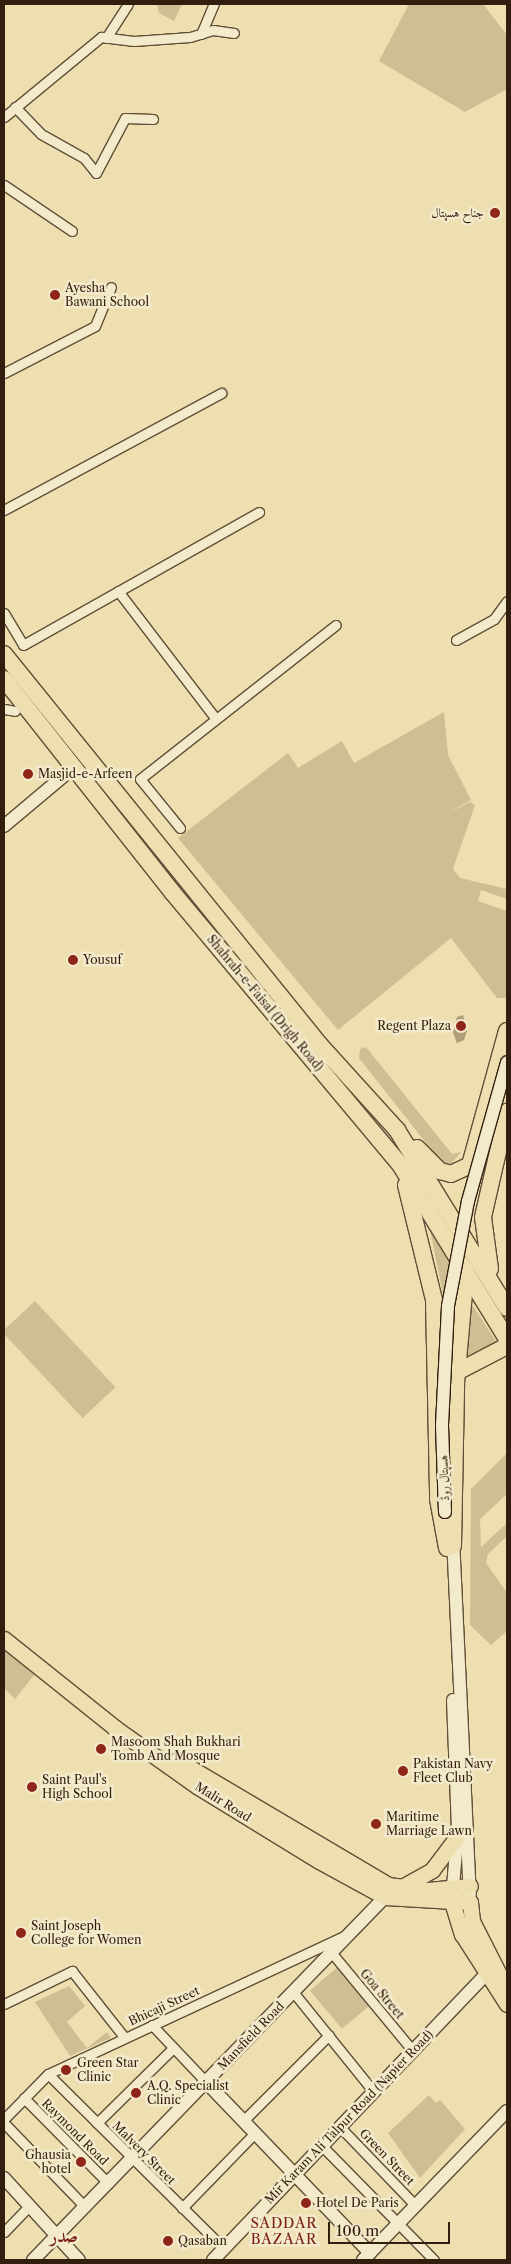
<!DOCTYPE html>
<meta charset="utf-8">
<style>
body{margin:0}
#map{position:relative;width:511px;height:2264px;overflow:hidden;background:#eddfb0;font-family:"Libre Caslon Text",Amiri,serif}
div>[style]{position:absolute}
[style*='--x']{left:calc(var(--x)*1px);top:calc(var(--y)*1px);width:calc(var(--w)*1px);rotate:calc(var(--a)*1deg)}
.green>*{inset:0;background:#cdbe94;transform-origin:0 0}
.water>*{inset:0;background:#ad9d79}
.roads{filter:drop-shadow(1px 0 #614e36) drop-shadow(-1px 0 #614e36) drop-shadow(0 1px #614e36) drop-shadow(0 -1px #614e36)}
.street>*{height:9px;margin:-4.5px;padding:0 4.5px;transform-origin:4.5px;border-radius:4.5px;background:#f3eacc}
.secondary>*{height:12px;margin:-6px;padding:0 6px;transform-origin:6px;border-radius:6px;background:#f3eacc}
.primary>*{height:15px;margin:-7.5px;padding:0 7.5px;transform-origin:7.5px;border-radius:7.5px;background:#eddfb0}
.highway>*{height:16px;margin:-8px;padding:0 8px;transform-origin:8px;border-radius:8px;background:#eddfb0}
.bridges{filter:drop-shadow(1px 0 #321e0e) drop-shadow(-1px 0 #321e0e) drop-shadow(0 1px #321e0e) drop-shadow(0 -1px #321e0e)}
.secondary-bridge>*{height:12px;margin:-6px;padding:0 6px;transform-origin:6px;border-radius:6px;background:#f3eacc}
.dots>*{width:14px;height:14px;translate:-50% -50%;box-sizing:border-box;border:2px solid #f3eacc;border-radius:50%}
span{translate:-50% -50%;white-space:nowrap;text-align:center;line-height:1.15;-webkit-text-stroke:5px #f3eacc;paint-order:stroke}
.poi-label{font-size:12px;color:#321e0e}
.right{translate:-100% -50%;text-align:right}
.left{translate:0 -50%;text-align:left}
.street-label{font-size:12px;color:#321e0e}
.neighbourhood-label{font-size:14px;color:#7a1f14;letter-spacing:1px}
.district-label{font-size:18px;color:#7a1f14;font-weight:700}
.frame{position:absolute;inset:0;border:5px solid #321e0e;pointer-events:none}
.scale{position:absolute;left:328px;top:2222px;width:122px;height:22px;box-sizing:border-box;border:2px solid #321e0e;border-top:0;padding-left:6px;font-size:15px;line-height:18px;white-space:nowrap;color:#321e0e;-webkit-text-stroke:4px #f3eacc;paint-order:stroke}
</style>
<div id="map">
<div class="green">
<div style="clip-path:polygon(157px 4px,182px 4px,174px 21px,159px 13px)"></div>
<div style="clip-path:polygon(409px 4px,483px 4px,507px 35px,507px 89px,465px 112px,379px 61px)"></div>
<div style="clip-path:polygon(444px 712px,448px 755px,471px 800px,445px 815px,470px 802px,475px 805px,453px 869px,460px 878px,507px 889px,507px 899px,481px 890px,478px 901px,507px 911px,507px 998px,497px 998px,451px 938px,338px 1030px,178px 838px,288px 753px,298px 768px,342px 741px,354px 763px)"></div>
<div style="clip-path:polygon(366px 1047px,452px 1154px,461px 1152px,451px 1164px,441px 1162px,359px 1058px,360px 1049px)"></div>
<div style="clip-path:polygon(430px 1230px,451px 1264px,444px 1299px)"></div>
<div style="clip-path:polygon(466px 1295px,497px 1343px,463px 1364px)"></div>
<div style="left:35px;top:1301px;width:118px;height:45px;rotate:47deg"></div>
<div style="clip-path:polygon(507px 1453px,507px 1494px,480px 1519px,481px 1547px,507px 1523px,507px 1536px,488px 1554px,486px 1563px,507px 1593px,507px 1631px,491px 1645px,470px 1625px,471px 1489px)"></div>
<div style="clip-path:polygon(4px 1649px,35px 1674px,15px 1699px,4px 1688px)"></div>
<div style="left:339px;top:1966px;width:50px;height:38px;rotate:50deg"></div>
<div style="clip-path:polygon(69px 1986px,85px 2006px,67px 2022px,87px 2048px,107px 2032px,111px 2038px,70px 2056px,35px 2002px)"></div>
<div style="clip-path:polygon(429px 2095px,436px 2103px,440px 2100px,465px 2129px,420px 2178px,388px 2133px)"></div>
</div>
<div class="water">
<div style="clip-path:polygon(463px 1015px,467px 1031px,464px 1040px,457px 1043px,453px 1032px,457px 1017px)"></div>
</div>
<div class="roads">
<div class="street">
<div style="--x:201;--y:34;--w:33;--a:-67"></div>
<div style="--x:106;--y:38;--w:40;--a:-57.1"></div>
<div style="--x:15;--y:107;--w:37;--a:46"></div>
<div style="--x:41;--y:134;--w:49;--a:29.2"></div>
<div style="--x:84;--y:158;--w:19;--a:51"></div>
<div style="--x:96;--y:173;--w:62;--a:-62.2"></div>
<div style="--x:125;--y:118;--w:28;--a:2"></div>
<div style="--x:4;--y:117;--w:126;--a:-39.5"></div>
<div style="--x:101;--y:37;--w:33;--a:7"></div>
<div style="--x:134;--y:41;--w:56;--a:-4.1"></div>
<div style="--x:190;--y:37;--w:24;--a:-17"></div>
<div style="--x:213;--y:30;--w:21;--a:8"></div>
<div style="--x:4;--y:185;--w:82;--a:34.1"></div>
<div style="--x:4;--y:373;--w:102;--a:-27.3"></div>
<div style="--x:95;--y:326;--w:42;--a:-67.7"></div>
<div style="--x:4;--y:510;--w:247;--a:-28.3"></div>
<div style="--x:118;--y:591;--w:160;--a:52.6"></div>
<div style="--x:4;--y:613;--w:37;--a:59"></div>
<div style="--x:23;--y:645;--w:271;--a:-29.4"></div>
<div style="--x:456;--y:640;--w:43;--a:-28.9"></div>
<div style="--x:494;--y:619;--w:22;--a:-54"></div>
<div style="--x:4;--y:709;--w:11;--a:10"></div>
<div style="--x:180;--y:828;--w:63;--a:-129.2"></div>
<div style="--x:140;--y:779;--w:249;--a:-38.2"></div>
<div style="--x:331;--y:1952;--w:129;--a:50.4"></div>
<div style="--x:294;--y:1993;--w:127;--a:51.1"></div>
<div style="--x:4;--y:2004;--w:76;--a:-25.9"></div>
<div style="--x:72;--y:1971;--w:85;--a:51.7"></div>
<div style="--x:152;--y:2025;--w:79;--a:46.5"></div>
<div style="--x:48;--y:2074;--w:247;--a:44.8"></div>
<div style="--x:24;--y:2098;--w:120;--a:45.3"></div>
<div style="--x:4;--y:2119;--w:63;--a:-45.6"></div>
<div style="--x:48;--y:2074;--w:327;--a:-25"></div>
<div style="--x:244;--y:2120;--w:120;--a:-45"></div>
<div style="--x:4;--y:2123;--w:117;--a:46"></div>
<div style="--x:97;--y:2123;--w:107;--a:-44.6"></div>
<div style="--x:340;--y:2127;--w:108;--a:46.1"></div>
<div style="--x:322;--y:2146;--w:160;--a:45.5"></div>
<div style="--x:182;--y:2208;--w:105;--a:-45.8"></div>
<div style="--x:4;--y:2232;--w:36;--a:-46"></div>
</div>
<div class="secondary">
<div style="--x:4;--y:826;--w:90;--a:-40"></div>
<div style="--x:453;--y:1538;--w:357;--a:87.3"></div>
<div style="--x:452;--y:1897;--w:67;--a:-84.9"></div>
<div style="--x:458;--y:1830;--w:130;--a:-92.2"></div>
<div style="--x:206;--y:2082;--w:237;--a:46.2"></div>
<div style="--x:4;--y:2178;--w:111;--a:47.6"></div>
<div style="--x:33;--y:2260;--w:506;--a:-45.88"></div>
<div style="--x:213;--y:2260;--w:395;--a:-46.3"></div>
<div style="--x:363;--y:2260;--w:207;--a:-46"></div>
</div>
<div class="primary">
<div style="--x:4;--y:1639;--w:142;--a:38.7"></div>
<div style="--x:115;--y:1728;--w:100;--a:35.3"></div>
<div style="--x:197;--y:1786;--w:143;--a:31.6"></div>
<div style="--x:319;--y:1861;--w:75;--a:28.6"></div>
<div style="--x:385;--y:1897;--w:85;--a:3.4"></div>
<div style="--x:470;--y:1902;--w:19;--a:84"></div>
<div style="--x:472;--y:1921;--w:77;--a:63.1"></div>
<div style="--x:177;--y:1760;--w:245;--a:30.6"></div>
<div style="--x:388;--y:1885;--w:40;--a:7.1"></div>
<div style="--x:428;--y:1890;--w:42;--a:-5.4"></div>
<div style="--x:400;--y:1888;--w:37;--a:-29"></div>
<div style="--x:432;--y:1870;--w:41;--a:-52.9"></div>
<div style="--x:452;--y:1902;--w:34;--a:73"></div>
<div style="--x:462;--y:1934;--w:83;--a:57.3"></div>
</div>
<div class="highway">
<div style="--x:4;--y:654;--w:503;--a:51.06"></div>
<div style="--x:320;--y:1045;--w:115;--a:47.8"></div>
<div style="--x:397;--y:1130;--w:209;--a:58.3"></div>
<div style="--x:4;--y:679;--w:273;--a:51.7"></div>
<div style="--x:173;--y:893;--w:356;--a:50.1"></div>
<div style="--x:401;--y:1166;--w:203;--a:58.5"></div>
<div style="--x:417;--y:1148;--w:33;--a:45"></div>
<div style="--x:440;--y:1171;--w:11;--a:15"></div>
<div style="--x:451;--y:1174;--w:21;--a:-25"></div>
<div style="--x:470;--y:1165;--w:139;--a:-74.6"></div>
<div style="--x:406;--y:1185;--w:118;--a:76.3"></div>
<div style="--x:434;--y:1300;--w:199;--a:88.8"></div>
<div style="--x:438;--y:1499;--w:50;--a:79.6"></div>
<div style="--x:490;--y:1269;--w:52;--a:-97.7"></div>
<div style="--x:483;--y:1217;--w:108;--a:-77.1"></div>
<div style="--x:457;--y:1372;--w:56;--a:-27.5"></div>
<div style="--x:453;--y:1546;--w:163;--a:-88.9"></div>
<div style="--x:456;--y:1383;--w:113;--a:-84.9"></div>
</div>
</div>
<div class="bridges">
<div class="secondary-bridge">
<div style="--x:445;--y:1512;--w:87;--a:-92"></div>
<div style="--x:442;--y:1425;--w:119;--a:-87.1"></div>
<div style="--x:448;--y:1306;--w:107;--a:-79.2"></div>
<div style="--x:468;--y:1201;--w:144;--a:-74.3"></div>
</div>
</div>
<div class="dots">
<div style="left:495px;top:213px;background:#8f2418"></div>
<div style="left:55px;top:295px;background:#8f2418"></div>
<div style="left:28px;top:774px;background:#8f2418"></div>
<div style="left:73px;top:960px;background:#8f2418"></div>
<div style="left:461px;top:1026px;background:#8f2418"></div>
<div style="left:101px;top:1749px;background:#8f2418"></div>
<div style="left:403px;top:1771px;background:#8f2418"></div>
<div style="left:32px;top:1787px;background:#8f2418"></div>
<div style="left:376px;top:1824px;background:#8f2418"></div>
<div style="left:21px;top:1933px;background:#8f2418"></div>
<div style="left:66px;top:2070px;background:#8f2418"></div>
<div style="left:136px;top:2093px;background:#8f2418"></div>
<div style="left:81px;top:2162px;background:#8f2418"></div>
<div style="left:306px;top:2203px;background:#8f2418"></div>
<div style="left:168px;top:2241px;background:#8f2418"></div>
</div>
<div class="poi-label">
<span class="right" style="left:484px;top:213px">جناح ہسپتال</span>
<span class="left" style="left:65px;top:295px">Ayesha<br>Bawani School</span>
<span class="left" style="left:38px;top:774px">Masjid-e-Arfeen</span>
<span class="left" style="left:83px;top:960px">Yousuf</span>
<span class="right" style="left:451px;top:1026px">Regent Plaza</span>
<span class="left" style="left:111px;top:1749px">Masoom Shah Bukhari<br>Tomb And Mosque</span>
<span class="left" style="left:413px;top:1771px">Pakistan Navy<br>Fleet Club</span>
<span class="left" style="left:42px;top:1787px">Saint Paul's<br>High School</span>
<span class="left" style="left:386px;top:1824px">Maritime<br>Marriage Lawn</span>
<span class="left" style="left:31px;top:1933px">Saint Joseph<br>College for Women</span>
<span class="left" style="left:77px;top:2070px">Green Star<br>Clinic</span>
<span class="left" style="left:147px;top:2093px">A.Q. Specialist<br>Clinic</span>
<span class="right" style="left:71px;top:2162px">Ghausia<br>hotel</span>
<span class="left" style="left:316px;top:2203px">Hotel De Paris</span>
<span class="left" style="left:178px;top:2241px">Qasaban</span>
</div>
<div class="street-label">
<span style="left:265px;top:1003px;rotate:50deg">Shahrah-e-Faisal (Drigh Road)</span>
<span style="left:444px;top:1478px;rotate:-92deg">ہسپتال روڈ</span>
<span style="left:223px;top:1802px;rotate:32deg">Malir Road</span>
<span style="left:382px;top:1994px;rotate:50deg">Goa Street</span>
<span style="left:164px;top:2006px;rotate:-25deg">Bhicaji Street</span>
<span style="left:251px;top:2036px;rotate:-46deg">Mansfield Road</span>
<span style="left:349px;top:2117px;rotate:-46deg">Mir Karam Ali Talpur Road (Napier Road)</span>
<span style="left:75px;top:2132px;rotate:45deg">Raymond Road</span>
<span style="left:144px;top:2153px;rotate:45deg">Malvery Street</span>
<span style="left:387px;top:2157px;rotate:46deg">Green Street</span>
</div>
<div class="neighbourhood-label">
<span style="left:284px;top:2231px">SADDAR<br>BAZAAR</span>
</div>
<div class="district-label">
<span style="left:64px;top:2236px">صدر</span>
</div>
<div class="frame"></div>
<div class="scale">100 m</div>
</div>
